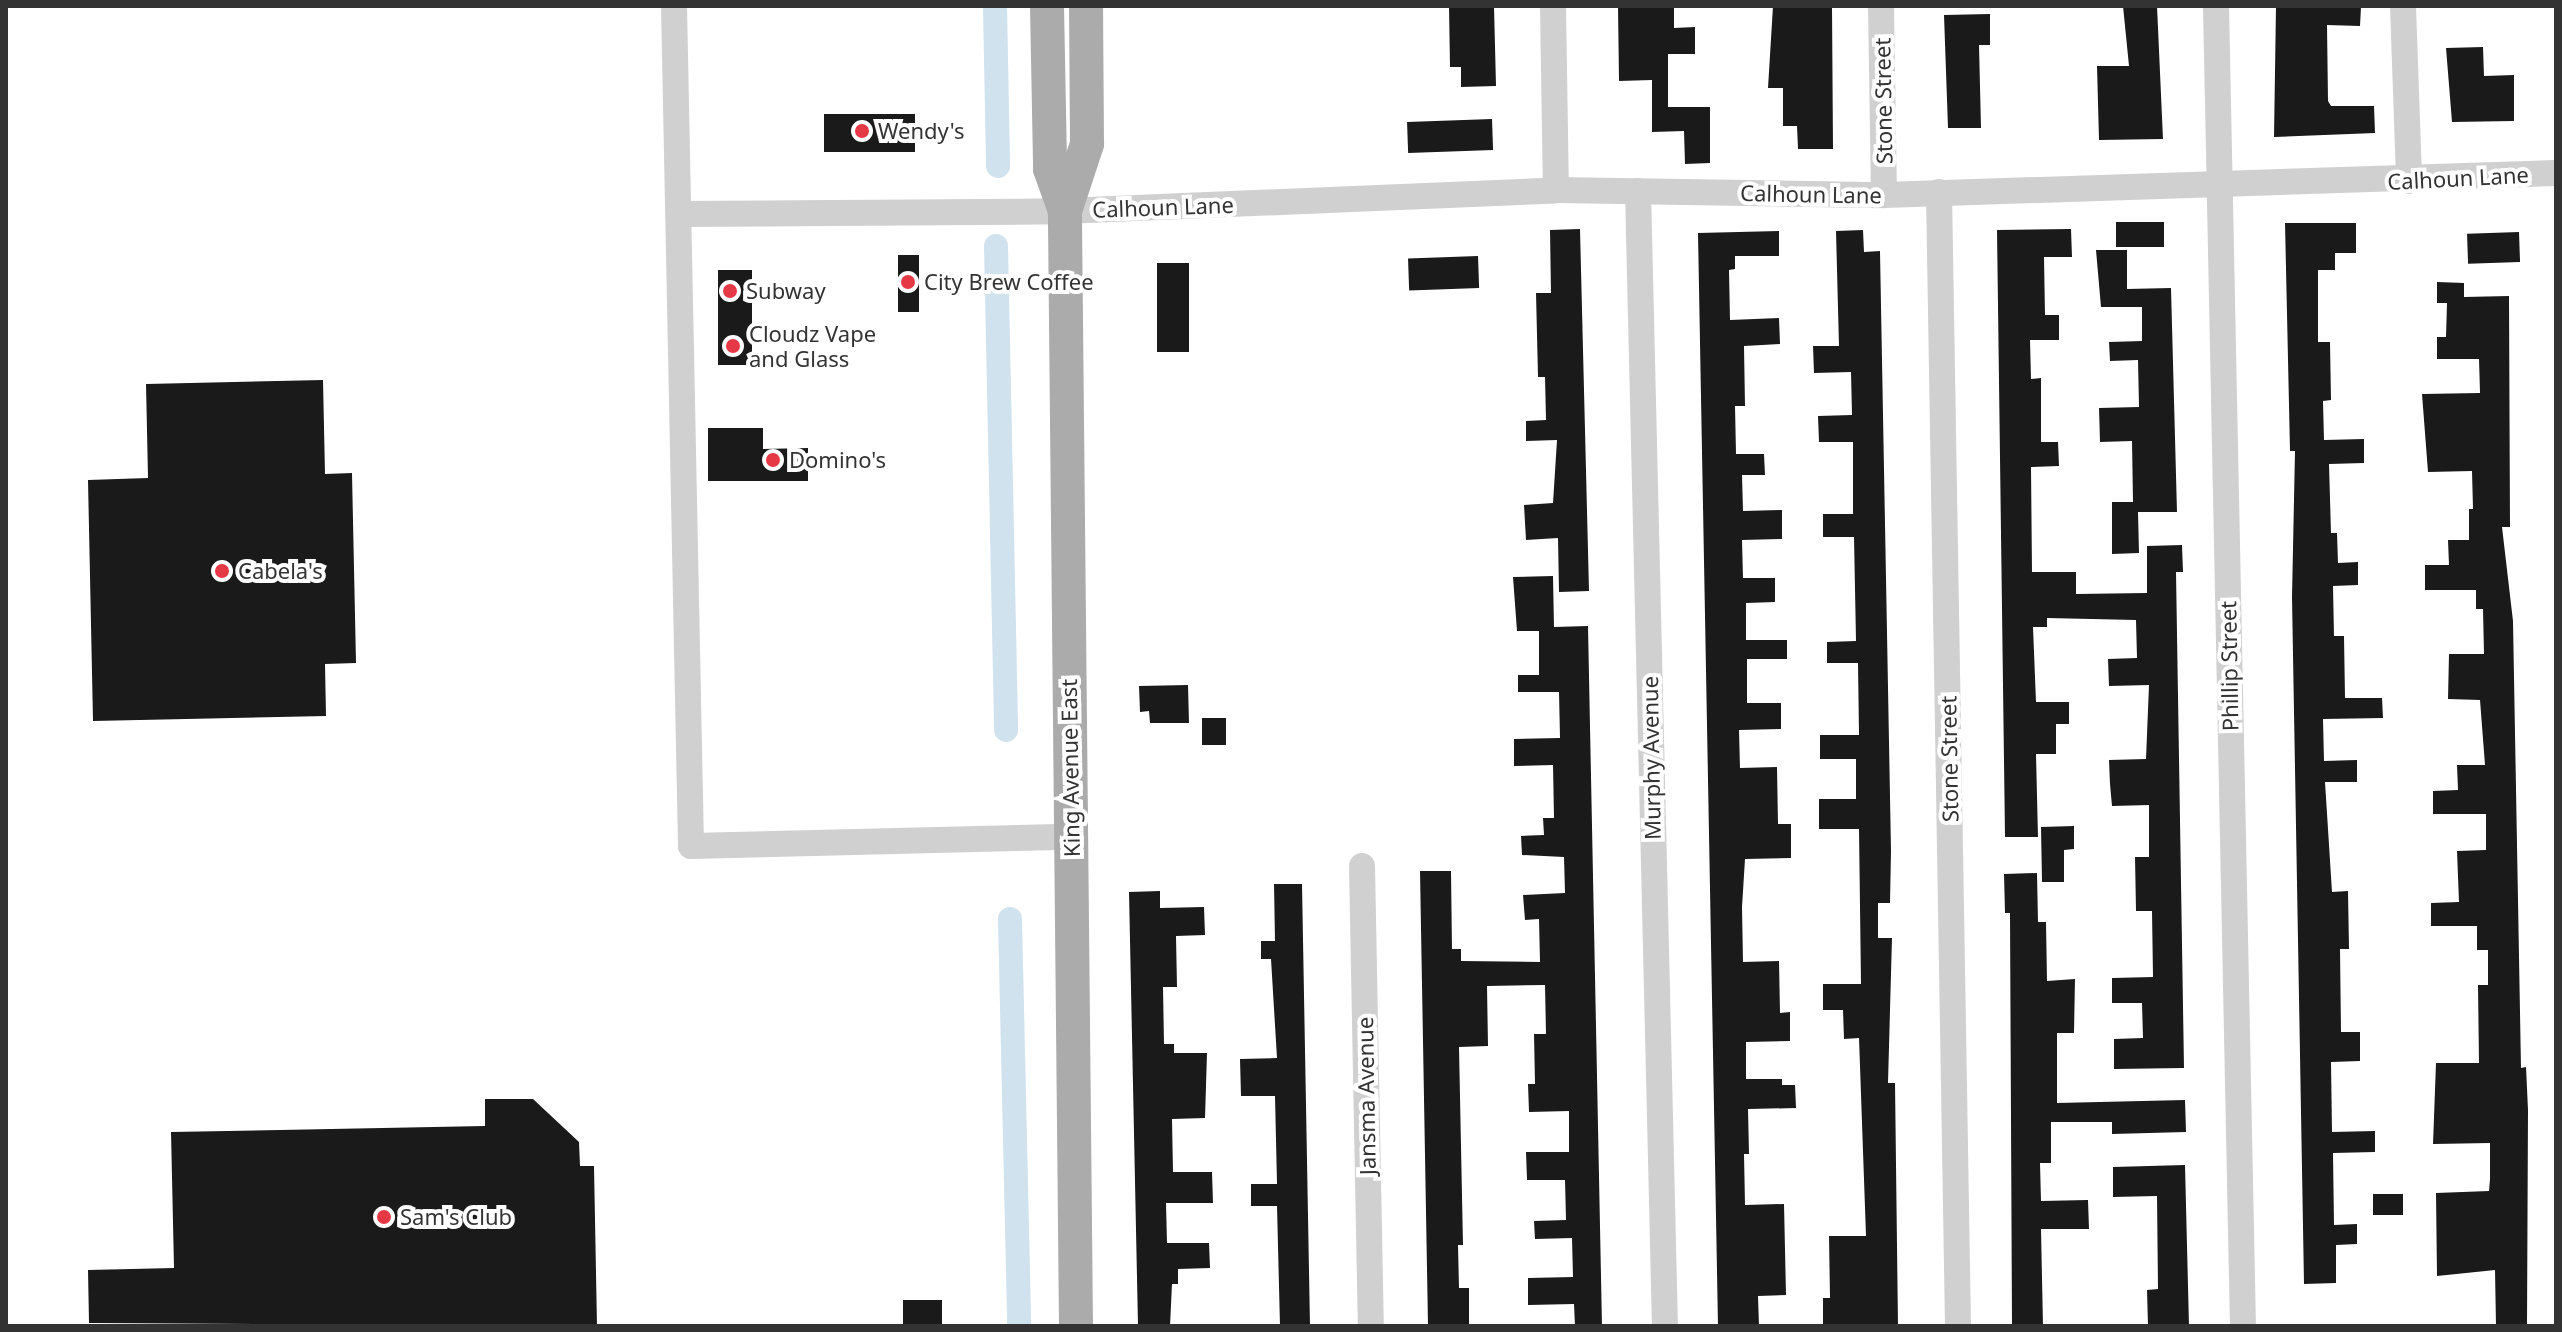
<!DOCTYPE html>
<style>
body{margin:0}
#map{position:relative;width:2562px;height:1332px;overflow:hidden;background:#fff;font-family:"Noto Sans",sans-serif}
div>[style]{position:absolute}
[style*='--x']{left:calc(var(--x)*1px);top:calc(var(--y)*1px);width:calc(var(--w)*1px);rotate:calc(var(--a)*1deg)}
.canal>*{height:24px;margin:-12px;padding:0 12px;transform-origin:12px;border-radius:12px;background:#cfe2ee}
.building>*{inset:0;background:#1a1a1a;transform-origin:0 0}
.minor>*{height:26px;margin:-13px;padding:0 13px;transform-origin:13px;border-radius:13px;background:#d0d0d0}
.major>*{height:34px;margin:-17px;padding:0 17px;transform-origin:17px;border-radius:17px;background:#ababab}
.dots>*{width:22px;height:22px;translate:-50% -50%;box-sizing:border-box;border:4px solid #fff;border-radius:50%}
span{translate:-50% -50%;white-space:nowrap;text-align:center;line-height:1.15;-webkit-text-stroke:8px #fff;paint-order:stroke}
.street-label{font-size:22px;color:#333}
.poi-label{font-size:22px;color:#333}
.left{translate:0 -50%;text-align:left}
.frame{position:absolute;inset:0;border:8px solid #333;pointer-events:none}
</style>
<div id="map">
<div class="canal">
<div style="--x:995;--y:6;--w:160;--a:88.9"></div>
<div style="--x:996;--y:246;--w:484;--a:88.8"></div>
<div style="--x:1010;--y:919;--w:407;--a:88.7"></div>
</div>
<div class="building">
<div style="clip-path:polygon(1449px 6px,1494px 6px,1496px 86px,1461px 87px,1461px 67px,1450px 67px)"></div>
<div style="clip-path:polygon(1618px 6px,1674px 6px,1674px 28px,1695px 27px,1695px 54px,1668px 54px,1668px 107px,1710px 107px,1710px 163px,1685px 164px,1684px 131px,1652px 132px,1652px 80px,1619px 81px)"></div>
<div style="clip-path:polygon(1773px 6px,1832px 6px,1833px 149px,1798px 149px,1797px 126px,1783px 126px,1783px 88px,1768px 88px)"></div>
<div style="clip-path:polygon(2123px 6px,2157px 6px,2163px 139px,2099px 140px,2097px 66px,2129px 66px)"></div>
<div style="clip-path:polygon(2276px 6px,2361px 7px,2360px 26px,2327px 25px,2328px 101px,2331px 106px,2374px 106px,2375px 133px,2274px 137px)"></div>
<div style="clip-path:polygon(1990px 14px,1990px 45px,1979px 45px,1981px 128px,1948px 128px,1944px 15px)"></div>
<div style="clip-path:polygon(2483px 47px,2484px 76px,2514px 75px,2514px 121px,2452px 122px,2446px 48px)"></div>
<div style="left:915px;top:114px;width:38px;height:91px;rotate:90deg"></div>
<div style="left:1492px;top:119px;width:31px;height:85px;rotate:88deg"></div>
<div style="left:2164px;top:222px;width:25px;height:48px;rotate:90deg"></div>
<div style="clip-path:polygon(2285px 223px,2356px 223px,2356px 253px,2335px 253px,2335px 270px,2318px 270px,2318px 342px,2330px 342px,2331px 400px,2323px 401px,2324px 440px,2364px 439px,2364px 463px,2329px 464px,2331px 533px,2337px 533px,2338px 563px,2358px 562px,2358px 585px,2333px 586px,2334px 636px,2344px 636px,2345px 698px,2382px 698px,2383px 718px,2323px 719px,2324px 761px,2357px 760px,2357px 782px,2325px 782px,2332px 892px,2348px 891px,2349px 949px,2340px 949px,2341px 1032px,2360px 1032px,2360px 1061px,2331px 1062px,2332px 1132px,2375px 1131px,2375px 1152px,2333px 1153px,2334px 1225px,2357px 1224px,2357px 1244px,2336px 1245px,2336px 1283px,2304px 1284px,2292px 597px,2295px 451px,2290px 451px)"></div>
<div style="clip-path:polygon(1580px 229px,1589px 591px,1559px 592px,1558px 538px,1526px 540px,1524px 505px,1553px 503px,1557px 440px,1526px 441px,1526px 421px,1546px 420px,1545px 377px,1538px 377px,1536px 293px,1551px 293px,1550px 230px)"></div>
<div style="clip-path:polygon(2071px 229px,2072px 257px,2044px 257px,2045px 315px,2059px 315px,2059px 340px,2030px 340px,2031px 379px,2041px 378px,2041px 442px,2058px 442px,2059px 466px,2031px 467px,2032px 572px,2076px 572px,2076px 594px,2147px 593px,2147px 546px,2182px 545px,2183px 572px,2176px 572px,2184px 1068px,2114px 1069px,2114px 1039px,2143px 1038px,2142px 1003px,2112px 1003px,2112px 978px,2153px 977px,2152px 911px,2136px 911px,2135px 857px,2149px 857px,2149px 805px,2112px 806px,2110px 784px,2109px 760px,2146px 759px,2149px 685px,2109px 686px,2108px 659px,2137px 658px,2136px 620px,2047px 618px,2047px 627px,2033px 627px,2036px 702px,2069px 702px,2069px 724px,2056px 724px,2056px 754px,2036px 754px,2038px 837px,2005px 837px,1997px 230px)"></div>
<div style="clip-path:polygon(1863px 230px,1864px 252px,1880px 251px,1891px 851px,1890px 903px,1878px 903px,1878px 938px,1892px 938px,1888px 1083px,1895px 1083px,1898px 1326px,1823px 1324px,1823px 1298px,1830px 1298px,1829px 1236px,1866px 1236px,1859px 1038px,1844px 1039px,1843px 1010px,1823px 1010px,1823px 984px,1861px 984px,1859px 829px,1819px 829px,1819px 799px,1856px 799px,1856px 759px,1820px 759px,1820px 735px,1859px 735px,1858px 663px,1827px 663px,1827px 642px,1856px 641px,1854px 537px,1823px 537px,1823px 514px,1853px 514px,1853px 442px,1819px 442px,1818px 416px,1852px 415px,1851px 372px,1814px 373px,1813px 346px,1839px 346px,1836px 231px)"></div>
<div style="clip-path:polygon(1779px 231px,1779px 256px,1735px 256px,1735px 269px,1729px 270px,1730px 320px,1779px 318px,1780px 344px,1744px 346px,1745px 406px,1735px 406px,1736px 454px,1764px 454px,1765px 475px,1742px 475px,1743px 511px,1782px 510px,1782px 539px,1742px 540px,1743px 578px,1775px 578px,1775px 602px,1746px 603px,1746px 640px,1787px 640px,1787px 659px,1747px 659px,1747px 703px,1781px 703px,1781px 729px,1739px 730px,1740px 768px,1777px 767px,1778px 824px,1791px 824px,1791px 858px,1745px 859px,1742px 907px,1743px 962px,1779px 961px,1780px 1013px,1790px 1012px,1790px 1041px,1746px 1042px,1746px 1079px,1782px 1079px,1782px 1085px,1795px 1085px,1796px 1108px,1748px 1109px,1749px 1154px,1744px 1154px,1745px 1205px,1784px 1204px,1786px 1295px,1758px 1296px,1759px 1326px,1718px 1326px,1698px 233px)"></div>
<div style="left:2519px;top:232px;width:30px;height:52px;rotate:88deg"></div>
<div style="clip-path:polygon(2096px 250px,2127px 250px,2127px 289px,2171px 288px,2177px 512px,2138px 512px,2139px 553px,2112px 554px,2112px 502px,2133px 502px,2132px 441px,2100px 442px,2099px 408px,2139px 407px,2138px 360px,2110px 361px,2109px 342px,2142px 341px,2142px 307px,2101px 307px)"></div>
<div style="left:898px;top:255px;width:21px;height:57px"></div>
<div style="left:1478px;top:256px;width:32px;height:70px;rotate:88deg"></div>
<div style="left:1189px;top:263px;width:89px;height:32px;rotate:90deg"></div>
<div style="left:752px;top:270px;width:95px;height:34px;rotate:90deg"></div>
<div style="clip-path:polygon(2437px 282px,2464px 283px,2464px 297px,2509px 296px,2510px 527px,2502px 527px,2513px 621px,2521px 1068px,2526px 1067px,2528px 1110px,2527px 1326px,2496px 1326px,2495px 1270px,2437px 1276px,2436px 1193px,2489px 1191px,2490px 1179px,2490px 1143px,2433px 1144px,2436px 1063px,2479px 1063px,2478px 985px,2488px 985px,2488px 950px,2477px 950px,2477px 926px,2431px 926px,2431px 903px,2459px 902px,2457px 851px,2486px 850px,2486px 814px,2433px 814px,2433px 791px,2458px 790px,2457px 765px,2485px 765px,2480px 700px,2448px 699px,2449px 654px,2484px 654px,2483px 609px,2476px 609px,2476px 590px,2425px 590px,2425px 565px,2449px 565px,2448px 540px,2469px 540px,2469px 509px,2473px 509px,2472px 471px,2428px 472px,2422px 394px,2480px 393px,2479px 359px,2437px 359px,2437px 337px,2446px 337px,2447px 303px,2437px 303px)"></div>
<div style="clip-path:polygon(323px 380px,325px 474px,352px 473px,356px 663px,325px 664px,326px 716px,93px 721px,88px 480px,148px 478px,146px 384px)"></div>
<div style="clip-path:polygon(708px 428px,763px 428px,763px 449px,808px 448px,808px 481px,708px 481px)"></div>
<div style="clip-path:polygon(1553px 576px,1554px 627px,1588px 626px,1602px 1326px,1575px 1326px,1574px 1304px,1528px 1305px,1528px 1278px,1573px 1277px,1572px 1238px,1535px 1239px,1534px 1221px,1566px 1220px,1565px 1180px,1527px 1180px,1526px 1152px,1569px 1152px,1569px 1111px,1529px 1112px,1528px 1084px,1535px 1084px,1534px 1034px,1546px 1034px,1545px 985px,1487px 986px,1488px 1046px,1459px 1047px,1463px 1245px,1458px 1245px,1459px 1288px,1469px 1288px,1469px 1326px,1428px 1326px,1420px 871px,1451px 871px,1452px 949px,1461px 949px,1461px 961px,1540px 962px,1539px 919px,1525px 920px,1523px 895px,1565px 893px,1564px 857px,1522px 855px,1521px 836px,1544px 835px,1543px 818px,1554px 818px,1553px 765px,1514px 766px,1514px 739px,1560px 738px,1559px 692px,1518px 692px,1518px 675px,1539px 675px,1539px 631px,1517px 631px,1513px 577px)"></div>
<div style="clip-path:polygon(1188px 685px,1189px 723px,1150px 723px,1149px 711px,1140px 712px,1139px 686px)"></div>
<div style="left:1202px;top:718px;width:24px;height:27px"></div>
<div style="clip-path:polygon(2074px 826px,2074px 849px,2064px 850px,2064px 882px,2042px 882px,2041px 827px)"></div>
<div style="clip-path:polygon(2037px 873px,2038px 922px,2046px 922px,2047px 981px,2075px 979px,2074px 1033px,2057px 1033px,2057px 1103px,2185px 1100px,2186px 1132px,2112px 1134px,2112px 1122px,2051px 1122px,2051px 1163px,2040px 1163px,2041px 1201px,2088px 1200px,2089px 1229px,2041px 1229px,2043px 1326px,2012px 1326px,2010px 913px,2005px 913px,2004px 874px)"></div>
<div style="clip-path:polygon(1274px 884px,1302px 884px,1310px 1326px,1280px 1326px,1277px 1206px,1251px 1206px,1251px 1184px,1277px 1184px,1275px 1096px,1241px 1096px,1240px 1059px,1277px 1058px,1271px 959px,1261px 959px,1261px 941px,1275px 941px)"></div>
<div style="clip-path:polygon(1160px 891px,1160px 908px,1204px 907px,1205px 935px,1176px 936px,1177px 987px,1163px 987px,1164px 1044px,1174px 1044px,1174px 1053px,1207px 1053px,1205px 1118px,1172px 1119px,1173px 1172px,1212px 1172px,1213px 1203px,1166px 1203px,1167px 1243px,1209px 1243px,1210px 1268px,1178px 1269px,1178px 1284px,1172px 1284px,1170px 1326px,1138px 1326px,1129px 892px)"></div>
<div style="clip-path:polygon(485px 1099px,533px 1099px,579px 1142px,580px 1166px,594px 1166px,597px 1326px,89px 1323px,88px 1270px,174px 1268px,171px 1132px,485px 1126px)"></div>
<div style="clip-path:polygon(2185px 1165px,2189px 1326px,2148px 1326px,2147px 1290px,2158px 1289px,2157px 1196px,2113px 1197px,2113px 1167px)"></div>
<div style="left:2373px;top:1194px;width:30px;height:21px"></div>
<div style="left:903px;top:1300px;width:39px;height:26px"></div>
</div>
<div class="minor">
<div style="--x:674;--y:6;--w:840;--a:88.84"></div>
<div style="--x:691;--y:846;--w:380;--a:-1.4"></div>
<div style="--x:1553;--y:6;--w:184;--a:89.1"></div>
<div style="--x:1881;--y:6;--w:189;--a:89.1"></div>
<div style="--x:2216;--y:6;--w:1320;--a:88.83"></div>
<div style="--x:2403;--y:6;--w:175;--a:88"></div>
<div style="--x:1638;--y:191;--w:1135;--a:88.64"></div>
<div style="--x:1939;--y:192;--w:1134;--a:89.04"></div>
<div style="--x:679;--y:214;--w:386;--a:-0.4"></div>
<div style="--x:1065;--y:211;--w:491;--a:-2.4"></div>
<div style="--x:1556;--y:190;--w:328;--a:0.9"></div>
<div style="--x:1884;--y:195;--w:672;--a:-1.88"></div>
<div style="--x:1362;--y:866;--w:460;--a:88.9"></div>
</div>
<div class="major">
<div style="--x:1047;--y:6;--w:163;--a:88.9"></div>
<div style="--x:1050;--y:169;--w:45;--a:70.3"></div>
<div style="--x:1076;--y:1326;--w:1115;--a:-90.57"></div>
<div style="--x:1065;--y:211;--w:71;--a:-71.8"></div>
<div style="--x:1087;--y:144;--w:138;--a:-90.4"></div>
</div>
<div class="dots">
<div style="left:862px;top:131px;background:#e63946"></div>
<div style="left:908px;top:282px;background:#e63946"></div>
<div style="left:730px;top:291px;background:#e63946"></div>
<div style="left:733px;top:346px;background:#e63946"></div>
<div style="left:773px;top:460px;background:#e63946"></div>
<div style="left:222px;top:571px;background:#e63946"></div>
<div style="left:384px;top:1217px;background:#e63946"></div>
</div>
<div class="street-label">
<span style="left:1883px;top:101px;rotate:-91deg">Stone Street</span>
<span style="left:2458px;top:178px;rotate:-3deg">Calhoun Lane</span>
<span style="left:1811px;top:194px;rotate:1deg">Calhoun Lane</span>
<span style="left:1163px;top:207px;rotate:-2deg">Calhoun Lane</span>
<span style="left:2229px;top:666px;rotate:-91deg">Phillip Street</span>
<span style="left:1651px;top:758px;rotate:-91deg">Murphy Avenue</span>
<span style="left:1949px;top:759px;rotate:-91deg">Stone Street</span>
<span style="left:1070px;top:768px;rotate:-91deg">King Avenue East</span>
<span style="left:1366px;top:1096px;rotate:-91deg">Jansma Avenue</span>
</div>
<div class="poi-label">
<span class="left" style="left:878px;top:131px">Wendy's</span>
<span class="left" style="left:924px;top:282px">City Brew Coffee</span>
<span class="left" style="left:746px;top:291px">Subway</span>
<span class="left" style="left:749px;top:346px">Cloudz Vape<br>and Glass</span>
<span class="left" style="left:789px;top:460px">Domino's</span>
<span class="left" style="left:238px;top:571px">Cabela's</span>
<span class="left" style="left:400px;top:1217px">Sam's Club</span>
</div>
<div class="frame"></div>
</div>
